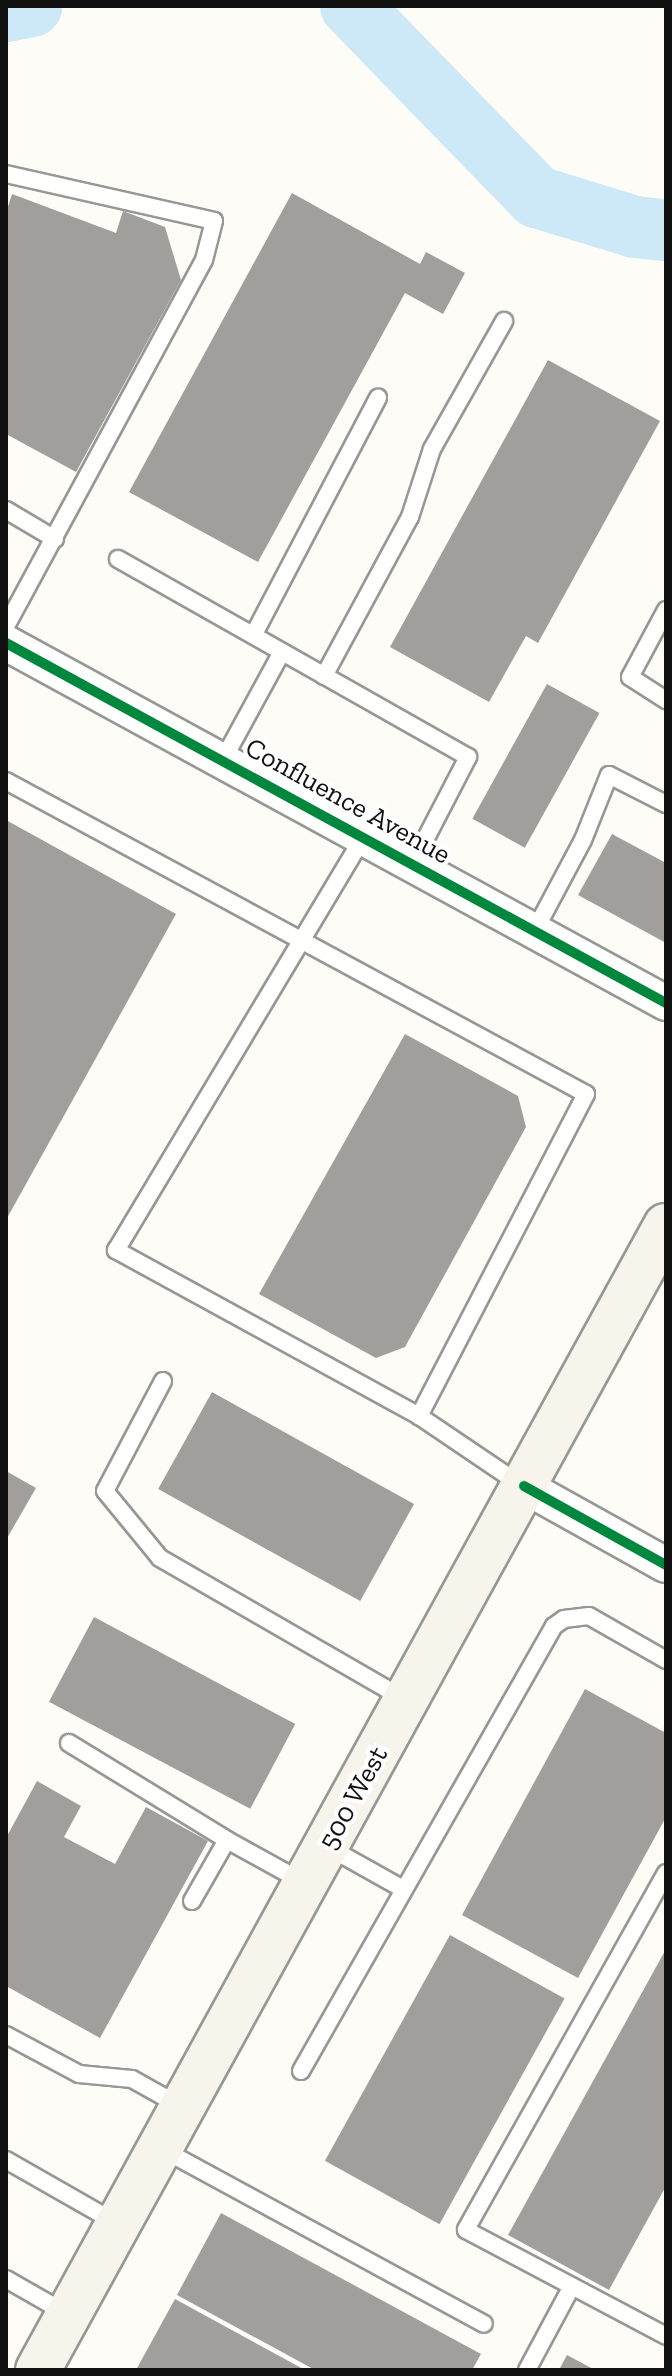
<!DOCTYPE html>
<style>
body{margin:0}
#map{position:relative;width:672px;height:2376px;overflow:hidden;background:#fdfcf7;font-family:"Zilla Slab",serif}
div>[style]{position:absolute}
[style*='--x']{left:calc(var(--x)*1px);top:calc(var(--y)*1px);width:calc(var(--w)*1px);rotate:calc(var(--a)*1deg)}
.river>*{height:62px;margin:-31px;padding:0 31px;transform-origin:31px;border-radius:31px;background:#cde8f7}
.building>*{inset:0;background:#a19f9c;transform-origin:0 0}
.roads{filter:drop-shadow(2px 0 #979795) drop-shadow(-2px 0 #979795) drop-shadow(0 2px #979795) drop-shadow(0 -2px #979795)}
.lane>*{height:16px;margin:-8px;padding:0 8px;transform-origin:8px;border-radius:8px;background:#fffffe}
.street>*{height:34px;margin:-17px;padding:0 17px;transform-origin:17px;border-radius:17px;background:#fffffe}
.secondary>*{height:44px;margin:-22px;padding:0 22px;transform-origin:22px;border-radius:22px;background:#f6f4eb}
.cycleway>*{height:10px;margin:-5px;padding:0 5px;transform-origin:5px;border-radius:5px;background:#00873e}
span{translate:-50% -50%;white-space:nowrap;text-align:center;line-height:1.15;-webkit-text-stroke:8px #fff;paint-order:stroke}
.street-label{font-size:28px;color:#111}
.frame{position:absolute;inset:0;border:8px solid #111;pointer-events:none}
</style>
<div id="map">
<div class="river">
<div style="--x:351;--y:6;--w:267;--a:45.8"></div>
<div style="--x:537;--y:197;--w:102;--a:17"></div>
<div style="--x:635;--y:227;--w:31;--a:6"></div>
<div style="--x:6;--y:11;--w:26;--a:-11"></div>
</div>
<div class="building">
<div style="clip-path:polygon(292px 193px,420px 264px,426px 252px,465px 273px,443px 314px,405px 293px,258px 562px,129px 492px)"></div>
<div style="clip-path:polygon(12px 194px,116px 233px,123px 211px,165px 227px,181px 280px,76px 472px,6px 434px,6px 213px)"></div>
<div style="clip-path:polygon(548px 360px,660px 421px,538px 643px,526px 636px,489px 702px,390px 647px)"></div>
<div style="left:547px;top:684px;width:60px;height:154px;rotate:29deg"></div>
<div style="clip-path:polygon(6px 820px,176px 914px,6px 1220px)"></div>
<div style="clip-path:polygon(612px 834px,666px 863px,666px 943px,578px 895px)"></div>
<div style="clip-path:polygon(405px 1034px,518px 1096px,526px 1127px,405px 1347px,376px 1358px,259px 1294px)"></div>
<div style="left:212px;top:1392px;width:231px;height:111px;rotate:29deg"></div>
<div style="clip-path:polygon(6px 1471px,36px 1488px,6px 1540px)"></div>
<div style="left:94px;top:1617px;width:228px;height:96px;rotate:28deg"></div>
<div style="clip-path:polygon(585px 1689px,666px 1733px,666px 1817px,578px 1978px,462px 1915px)"></div>
<div style="clip-path:polygon(37px 1781px,81px 1806px,64px 1837px,115px 1864px,146px 1807px,208px 1841px,100px 2038px,6px 1986px,6px 1838px)"></div>
<div style="left:450px;top:1935px;width:131px;height:258px;rotate:29deg"></div>
<div style="clip-path:polygon(666px 1949px,666px 2186px,609px 2290px,508px 2235px)"></div>
<div style="clip-path:polygon(221px 2213px,481px 2354px,472px 2370px,315px 2370px,177px 2295px)"></div>
<div style="clip-path:polygon(175px 2299px,305px 2370px,136px 2370px)"></div>
<div style="clip-path:polygon(567px 2355px,595px 2370px,559px 2370px)"></div>
</div>
<div class="roads">
<div class="lane">
<div style="--x:6;--y:174;--w:213;--a:12.7"></div>
<div style="--x:214;--y:221;--w:40;--a:104.4"></div>
<div style="--x:204;--y:260;--w:416;--a:118.4"></div>
<div style="--x:6;--y:510;--w:57;--a:30.6"></div>
<div style="--x:118;--y:559;--w:402;--a:29.5"></div>
<div style="--x:468;--y:757;--w:119;--a:117.4"></div>
<div style="--x:666;--y:610;--w:76;--a:118.2"></div>
<div style="--x:630;--y:677;--w:43;--a:32.6"></div>
<div style="--x:254;--y:634;--w:267;--a:-62.3"></div>
<div style="--x:324;--y:676;--w:181;--a:-61.6"></div>
<div style="--x:410;--y:517;--w:71;--a:-72.1"></div>
<div style="--x:432;--y:449;--w:147;--a:-60.6"></div>
<div style="--x:223;--y:760;--w:123;--a:-61.4"></div>
<div style="--x:6;--y:781;--w:659;--a:28.35"></div>
<div style="--x:586;--y:1094;--w:363;--a:117.4"></div>
<div style="--x:419;--y:1416;--w:123;--a:34.1"></div>
<div style="--x:364;--y:836;--w:483;--a:120.9"></div>
<div style="--x:116;--y:1250;--w:345;--a:28.7"></div>
<div style="--x:534;--y:932;--w:104;--a:-62"></div>
<div style="--x:583;--y:840;--w:70;--a:-68.2"></div>
<div style="--x:609;--y:775;--w:64;--a:27"></div>
<div style="--x:163;--y:1381;--w:124;--a:117.8"></div>
<div style="--x:105;--y:1491;--w:87;--a:50.6"></div>
<div style="--x:160;--y:1558;--w:284;--a:30"></div>
<div style="--x:69;--y:1743;--w:185;--a:31.5"></div>
<div style="--x:328;--y:1847;--w:86;--a:29.2"></div>
<div style="--x:666;--y:1873;--w:409;--a:119.3"></div>
<div style="--x:466;--y:2230;--w:226;--a:27.9"></div>
<div style="--x:192;--y:1901;--w:70;--a:-60.2"></div>
<div style="--x:227;--y:1840;--w:89;--a:28.9"></div>
<div style="--x:6;--y:2035;--w:83;--a:28.1"></div>
<div style="--x:79;--y:2074;--w:53;--a:5.4"></div>
<div style="--x:132;--y:2079;--w:57;--a:29.2"></div>
<div style="--x:301;--y:2071;--w:512;--a:-60.38"></div>
<div style="--x:554;--y:1626;--w:12;--a:-35"></div>
<div style="--x:564;--y:1619;--w:25;--a:-7"></div>
<div style="--x:589;--y:1616;--w:89;--a:29.7"></div>
<div style="--x:162;--y:2149;--w:366;--a:28.5"></div>
<div style="--x:6;--y:2160;--w:129;--a:29.7"></div>
<div style="--x:6;--y:2279;--w:70;--a:29.8"></div>
<div style="--x:527;--y:2370;--w:95;--a:-61.8"></div>
</div>
<div class="street">
<div style="--x:6;--y:643;--w:752;--a:28.61"></div>
<div style="--x:524;--y:1486;--w:162;--a:29.1"></div>
</div>
<div class="secondary">
<div style="--x:38;--y:2370;--w:1305;--a:-61.24"></div>
</div>
</div>
<div class="cycleway">
<div style="--x:6;--y:643;--w:752;--a:28.61"></div>
<div style="--x:524;--y:1486;--w:162;--a:29.1"></div>
</div>
<div class="street-label">
<span style="left:348px;top:801px;rotate:29deg">Confluence Avenue</span>
<span style="left:353px;top:1798px;rotate:-61deg">500 West</span>
</div>
<div class="frame"></div>
</div>
